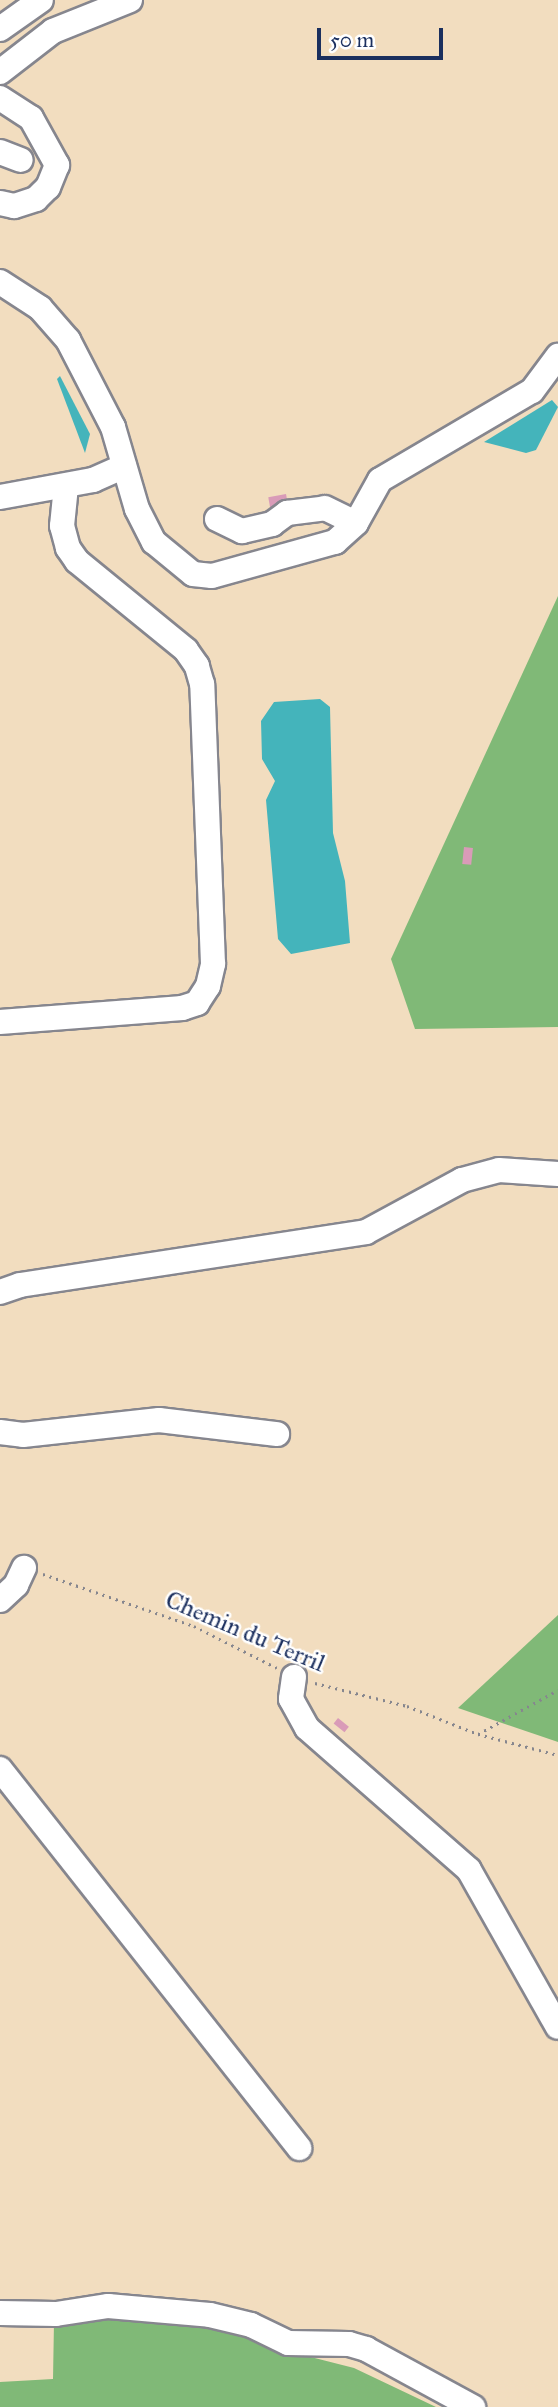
<!DOCTYPE html>
<style>
body{margin:0}
#map{position:relative;width:558px;height:2407px;overflow:hidden;background:#f2ddbf;font-family:"IM FELL Great Primer",serif}
div>[style]{position:absolute}
[style*='--x']{left:calc(var(--x)*1px);top:calc(var(--y)*1px);width:calc(var(--w)*1px);rotate:calc(var(--a)*1deg)}
.forest>*{inset:0;background:#80b977}
.water>*{inset:0;background:#44b4bb}
.building>*{inset:0;background:#d99bb8;transform-origin:0 0}
.path>*{height:2.5px;margin-top:-1.25px;transform-origin:0;background:repeating-linear-gradient(90deg,#86868e 0 2px,transparent 0 7px)}
.roads{filter:drop-shadow(2px 0 #86868e) drop-shadow(-2px 0 #86868e) drop-shadow(0 2px #86868e) drop-shadow(0 -2px #86868e)}
.minor>*{height:24px;margin:-12px;padding:0 12px;transform-origin:12px;border-radius:12px;background:#fff}
span{translate:-50% -50%;white-space:nowrap;text-align:center;line-height:1.15;-webkit-text-stroke:5px #fff;paint-order:stroke}
.street-label{font-size:24px;color:#1b2f5e}
.scale{position:absolute;left:317px;top:28px;width:126px;height:32px;box-sizing:border-box;border:4px solid #1b2f5e;border-top:0;padding-left:9px;font-size:21px;line-height:24px;white-space:nowrap;color:#1b2f5e;-webkit-text-stroke:5px #fff;paint-order:stroke}
</style>
<div id="map">
<div class="forest">
<div style="clip-path:polygon(558px 596px,558px 1027px,415px 1029px,391px 959px)"></div>
<div style="clip-path:polygon(558px 1615px,558px 1742px,458px 1708px)"></div>
<div style="clip-path:polygon(111px 2312px,220px 2326px,295px 2353px,354px 2368px,436px 2407px,0 2407px,0 2382px,53px 2379px,54px 2321px)"></div>
</div>
<div class="water">
<div style="clip-path:polygon(60px 376px,90px 434px,85px 453px,57px 379px)"></div>
<div style="clip-path:polygon(552px 400px,558px 407px,536px 450px,526px 453px,484px 442px)"></div>
<div style="clip-path:polygon(320px 699px,330px 707px,333px 833px,345px 881px,350px 943px,291px 954px,278px 939px,266px 800px,275px 781px,262px 759px,261px 721px,274px 702px)"></div>
</div>
<div class="building">
<div style="left:286px;top:494px;width:11px;height:18px;rotate:80deg"></div>
<div style="left:464px;top:847px;width:9px;height:17px;rotate:6deg"></div>
<div style="left:338px;top:1718px;width:14px;height:7px;rotate:39deg"></div>
</div>
<div class="path">
<div style="--x:43;--y:1574;--w:160;--a:19"></div>
<div style="--x:194;--y:1626;--w:93;--a:26.8"></div>
<div style="--x:315;--y:1683;--w:95;--a:14"></div>
<div style="--x:407;--y:1706;--w:76;--a:21.5"></div>
<div style="--x:478;--y:1734;--w:83;--a:14.7"></div>
<div style="--x:478;--y:1734;--w:91;--a:-28.8"></div>
</div>
<div class="roads">
<div class="minor">
<div style="--x:0;--y:29;--w:50;--a:-35.3"></div>
<div style="--x:0;--y:72;--w:67;--a:-37.7"></div>
<div style="--x:53;--y:31;--w:83;--a:-21.9"></div>
<div style="--x:0;--y:98;--w:37;--a:33"></div>
<div style="--x:31;--y:118;--w:54;--a:61"></div>
<div style="--x:57;--y:165;--w:24;--a:112"></div>
<div style="--x:48;--y:187;--w:17;--a:135"></div>
<div style="--x:36;--y:199;--w:23;--a:162"></div>
<div style="--x:14;--y:206;--w:14;--a:-168"></div>
<div style="--x:0;--y:152;--w:22;--a:21"></div>
<div style="--x:0;--y:282;--w:48;--a:33"></div>
<div style="--x:40;--y:308;--w:43;--a:48.8"></div>
<div style="--x:68;--y:340;--w:98;--a:62.7"></div>
<div style="--x:113;--y:427;--w:85;--a:73.7"></div>
<div style="--x:137;--y:509;--w:37;--a:63"></div>
<div style="--x:154;--y:542;--w:50;--a:39.4"></div>
<div style="--x:193;--y:574;--w:19;--a:6"></div>
<div style="--x:212;--y:576;--w:128;--a:-15.5"></div>
<div style="--x:335;--y:542;--w:28;--a:-42"></div>
<div style="--x:356;--y:523;--w:49;--a:-60.8"></div>
<div style="--x:380;--y:480;--w:176;--a:-30.4"></div>
<div style="--x:532;--y:391;--w:44;--a:-53.4"></div>
<div style="--x:0;--y:497;--w:95;--a:-10.4"></div>
<div style="--x:93;--y:480;--w:34;--a:-24"></div>
<div style="--x:217;--y:519;--w:28;--a:26"></div>
<div style="--x:242;--y:531;--w:31;--a:-13"></div>
<div style="--x:272;--y:524;--w:19;--a:-36"></div>
<div style="--x:287;--y:513;--w:38;--a:-7"></div>
<div style="--x:325;--y:508;--w:34;--a:26"></div>
<div style="--x:0;--y:1022;--w:183;--a:-4.4"></div>
<div style="--x:182;--y:1008;--w:16;--a:-18"></div>
<div style="--x:197;--y:1003;--w:20;--a:-57"></div>
<div style="--x:208;--y:986;--w:23;--a:-77"></div>
<div style="--x:213;--y:964;--w:280;--a:-92.2"></div>
<div style="--x:202;--y:684;--w:19;--a:-106"></div>
<div style="--x:197;--y:666;--w:19;--a:-125"></div>
<div style="--x:186;--y:650;--w:141;--a:-140.8"></div>
<div style="--x:77;--y:561;--w:16;--a:-125"></div>
<div style="--x:68;--y:548;--w:23;--a:-105"></div>
<div style="--x:62;--y:526;--w:40;--a:-84.3"></div>
<div style="--x:0;--y:1292;--w:21;--a:-19"></div>
<div style="--x:20;--y:1285;--w:350;--a:-8.7"></div>
<div style="--x:366;--y:1232;--w:109;--a:-28.4"></div>
<div style="--x:462;--y:1180;--w:38;--a:-15"></div>
<div style="--x:499;--y:1170;--w:59;--a:3.9"></div>
<div style="--x:0;--y:1432;--w:23;--a:7"></div>
<div style="--x:23;--y:1435;--w:137;--a:-6.3"></div>
<div style="--x:159;--y:1420;--w:119;--a:6.8"></div>
<div style="--x:0;--y:1600;--w:22;--a:-43"></div>
<div style="--x:16;--y:1585;--w:19;--a:-65"></div>
<div style="--x:294;--y:1677;--w:22;--a:98"></div>
<div style="--x:291;--y:1699;--w:33;--a:61"></div>
<div style="--x:307;--y:1728;--w:215;--a:41.2"></div>
<div style="--x:469;--y:1870;--w:180;--a:60.5"></div>
<div style="--x:0;--y:1769;--w:483;--a:51.7"></div>
<div style="--x:0;--y:2313;--w:56;--a:1"></div>
<div style="--x:56;--y:2314;--w:53;--a:-8.7"></div>
<div style="--x:108;--y:2306;--w:102;--a:5"></div>
<div style="--x:210;--y:2315;--w:42;--a:13.7"></div>
<div style="--x:251;--y:2325;--w:41;--a:25.9"></div>
<div style="--x:288;--y:2343;--w:61;--a:0.9"></div>
<div style="--x:349;--y:2344;--w:18;--a:16"></div>
<div style="--x:366;--y:2349;--w:122;--a:28.5"></div>
</div>
</div>
<div class="street-label">
<span style="left:245px;top:1632px;rotate:23deg">Chemin du Terril</span>
</div>
<div class="scale">50 m</div>
</div>
